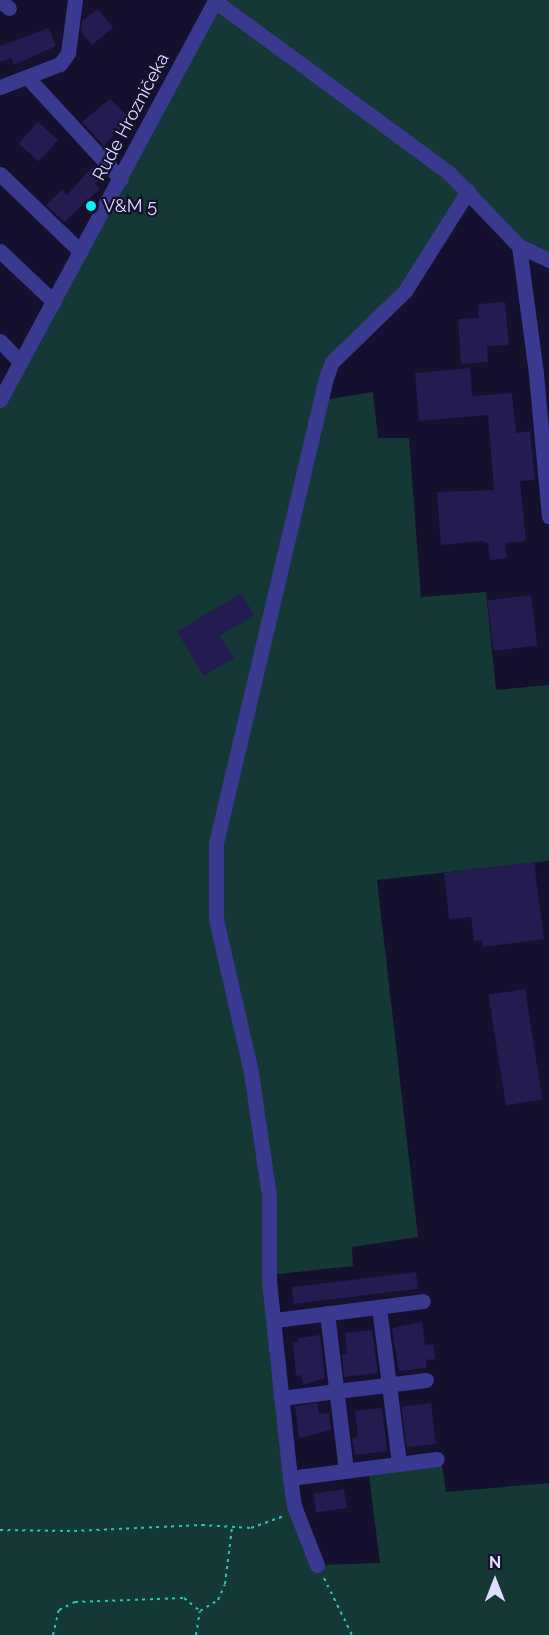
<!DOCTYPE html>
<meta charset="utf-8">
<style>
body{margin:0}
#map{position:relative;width:549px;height:1635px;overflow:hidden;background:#14102e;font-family:Raleway,sans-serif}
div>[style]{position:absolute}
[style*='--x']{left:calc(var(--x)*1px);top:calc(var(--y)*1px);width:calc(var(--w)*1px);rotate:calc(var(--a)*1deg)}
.green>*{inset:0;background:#133835}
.building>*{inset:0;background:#241b50;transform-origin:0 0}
.path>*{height:2px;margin-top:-1px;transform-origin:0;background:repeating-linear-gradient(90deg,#2ac6b6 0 3px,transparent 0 7.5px)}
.minor>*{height:15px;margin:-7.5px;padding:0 7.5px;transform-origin:7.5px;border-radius:7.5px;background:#39398f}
.dots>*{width:16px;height:16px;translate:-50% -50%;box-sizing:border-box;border:3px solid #14102e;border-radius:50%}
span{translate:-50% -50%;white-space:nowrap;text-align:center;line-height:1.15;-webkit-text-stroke:4.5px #14102e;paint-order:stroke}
.street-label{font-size:18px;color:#dfddff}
.poi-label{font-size:18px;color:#dfddff}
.left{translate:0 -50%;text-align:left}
.north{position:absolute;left:465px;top:1551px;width:60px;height:60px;-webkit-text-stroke:4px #14102e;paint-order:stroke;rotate:0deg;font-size:16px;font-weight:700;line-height:24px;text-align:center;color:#dfddff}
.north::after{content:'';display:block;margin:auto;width:21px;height:27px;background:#dfddff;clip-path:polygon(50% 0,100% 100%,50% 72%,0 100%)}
</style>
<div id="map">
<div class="green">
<div style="clip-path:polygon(218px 0,549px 0,549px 260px,519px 246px,469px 191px,405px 291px,347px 346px,323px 400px,373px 392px,378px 438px,409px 438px,421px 597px,486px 592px,496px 690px,549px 685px,549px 861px,377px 880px,418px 1237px,352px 1247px,353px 1266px,269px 1275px,290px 1478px,317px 1565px,380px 1563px,368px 1468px,441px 1459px,446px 1492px,549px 1483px,549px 1635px,0 1635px,0 400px)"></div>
</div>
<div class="building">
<div style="clip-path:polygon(98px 9px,113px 28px,92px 45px,81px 32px,82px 21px)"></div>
<div style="clip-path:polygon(49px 28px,56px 46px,14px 65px,11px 58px,0 62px,0 46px)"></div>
<div style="clip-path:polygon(110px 99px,130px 118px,104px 146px,82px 122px)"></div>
<div style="left:38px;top:122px;width:27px;height:29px;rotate:42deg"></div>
<div style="clip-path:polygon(92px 167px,102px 176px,95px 184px,100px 189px,64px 222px,46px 205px,62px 190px,67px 195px)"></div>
<div style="clip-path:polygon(505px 302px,509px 345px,487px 346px,488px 362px,461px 364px,458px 319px,479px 318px,478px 304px)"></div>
<div style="clip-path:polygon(470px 368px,472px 396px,512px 393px,516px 433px,530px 431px,535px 480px,520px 481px,526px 541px,505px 543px,507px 558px,490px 560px,488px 543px,481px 541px,441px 545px,437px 492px,494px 490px,488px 415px,419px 421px,415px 373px)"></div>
<div style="clip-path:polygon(241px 593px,254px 615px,220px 636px,234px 658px,204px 676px,177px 632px)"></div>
<div style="left:531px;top:595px;width:51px;height:44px;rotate:83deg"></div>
<div style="clip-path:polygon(534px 862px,544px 939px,483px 947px,482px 940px,474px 941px,471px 917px,449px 919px,444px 873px)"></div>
<div style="left:525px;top:989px;width:112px;height:37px;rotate:81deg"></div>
<div style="left:416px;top:1272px;width:17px;height:125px;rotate:83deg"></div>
<div style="clip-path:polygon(422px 1322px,425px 1345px,433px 1344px,435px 1359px,426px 1360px,426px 1368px,399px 1371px,392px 1328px)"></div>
<div style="clip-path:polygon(372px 1330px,378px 1373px,344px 1377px,342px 1354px,347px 1354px,345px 1333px)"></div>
<div style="clip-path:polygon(320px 1335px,325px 1378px,303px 1385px,301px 1375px,296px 1376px,293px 1343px,298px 1342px,298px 1338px)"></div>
<div style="clip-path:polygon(317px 1403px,319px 1414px,329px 1413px,331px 1430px,299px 1438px,295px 1406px)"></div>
<div style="left:431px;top:1403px;width:41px;height:30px;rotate:83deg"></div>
<div style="clip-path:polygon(382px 1408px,387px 1451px,355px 1455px,352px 1438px,358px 1437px,355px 1411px)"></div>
<div style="left:344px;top:1489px;width:19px;height:31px;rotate:81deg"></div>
</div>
<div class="path">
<div style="--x:0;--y:1530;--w:74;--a:0.8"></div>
<div style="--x:74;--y:1531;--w:128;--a:-2.7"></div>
<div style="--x:202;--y:1525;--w:49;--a:3.5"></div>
<div style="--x:251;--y:1528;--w:33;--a:-20"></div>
<div style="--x:324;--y:1578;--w:64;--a:63.8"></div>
<div style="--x:53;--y:1635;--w:26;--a:-77"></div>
<div style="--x:59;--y:1610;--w:18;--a:-27"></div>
<div style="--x:75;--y:1602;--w:109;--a:-2.1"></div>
<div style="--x:184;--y:1598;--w:21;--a:39"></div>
<div style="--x:196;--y:1635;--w:24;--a:-81"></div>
<div style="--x:200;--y:1611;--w:21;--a:-31"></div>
<div style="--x:218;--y:1600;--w:17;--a:-66"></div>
<div style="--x:225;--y:1584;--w:56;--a:-82.9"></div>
</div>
<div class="minor">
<div style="--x:0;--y:0;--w:12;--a:42"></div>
<div style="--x:215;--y:1;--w:289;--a:36.3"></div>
<div style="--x:448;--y:172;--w:103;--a:46.2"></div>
<div style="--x:519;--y:246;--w:33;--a:25"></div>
<div style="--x:28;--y:78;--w:137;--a:47.4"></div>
<div style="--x:0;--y:87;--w:64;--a:-21"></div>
<div style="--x:60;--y:64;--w:14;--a:-54"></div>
<div style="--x:68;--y:53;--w:53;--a:-82.5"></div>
<div style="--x:0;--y:174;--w:112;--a:43.9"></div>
<div style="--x:519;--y:246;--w:129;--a:82.4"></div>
<div style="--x:536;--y:374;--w:143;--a:84.8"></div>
<div style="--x:0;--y:251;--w:74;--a:43.4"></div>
<div style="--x:0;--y:341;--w:29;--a:46"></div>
<div style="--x:0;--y:400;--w:454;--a:-61.7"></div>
<div style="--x:379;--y:1307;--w:158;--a:82.7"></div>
<div style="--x:327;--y:1313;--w:159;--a:83.1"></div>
<div style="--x:275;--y:1320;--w:149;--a:-7.3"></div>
<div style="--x:281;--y:1398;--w:146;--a:-7.1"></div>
<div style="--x:290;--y:1478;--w:148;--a:-7.4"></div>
<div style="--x:317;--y:1565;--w:63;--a:-111.3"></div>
<div style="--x:294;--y:1506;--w:28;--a:-98"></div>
<div style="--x:290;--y:1478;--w:198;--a:-96.1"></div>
<div style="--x:269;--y:1281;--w:85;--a:-90"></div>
<div style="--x:269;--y:1196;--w:125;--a:-98.3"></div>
<div style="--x:251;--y:1072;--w:157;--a:-102.9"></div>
<div style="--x:216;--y:919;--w:76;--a:-90"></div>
<div style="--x:216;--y:843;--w:481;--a:-76.7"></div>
<div style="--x:327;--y:375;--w:14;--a:-69"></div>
<div style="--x:332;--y:362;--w:102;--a:-44.2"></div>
<div style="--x:405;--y:291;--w:118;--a:-57.8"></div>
</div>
<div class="dots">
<div style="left:91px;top:206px;background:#09f1ff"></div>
</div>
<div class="street-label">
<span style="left:131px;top:117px;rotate:-62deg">Rude Hrozničeka</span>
</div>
<div class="poi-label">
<span class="left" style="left:103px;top:206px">V&amp;M 5</span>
</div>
<div class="north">N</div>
</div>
